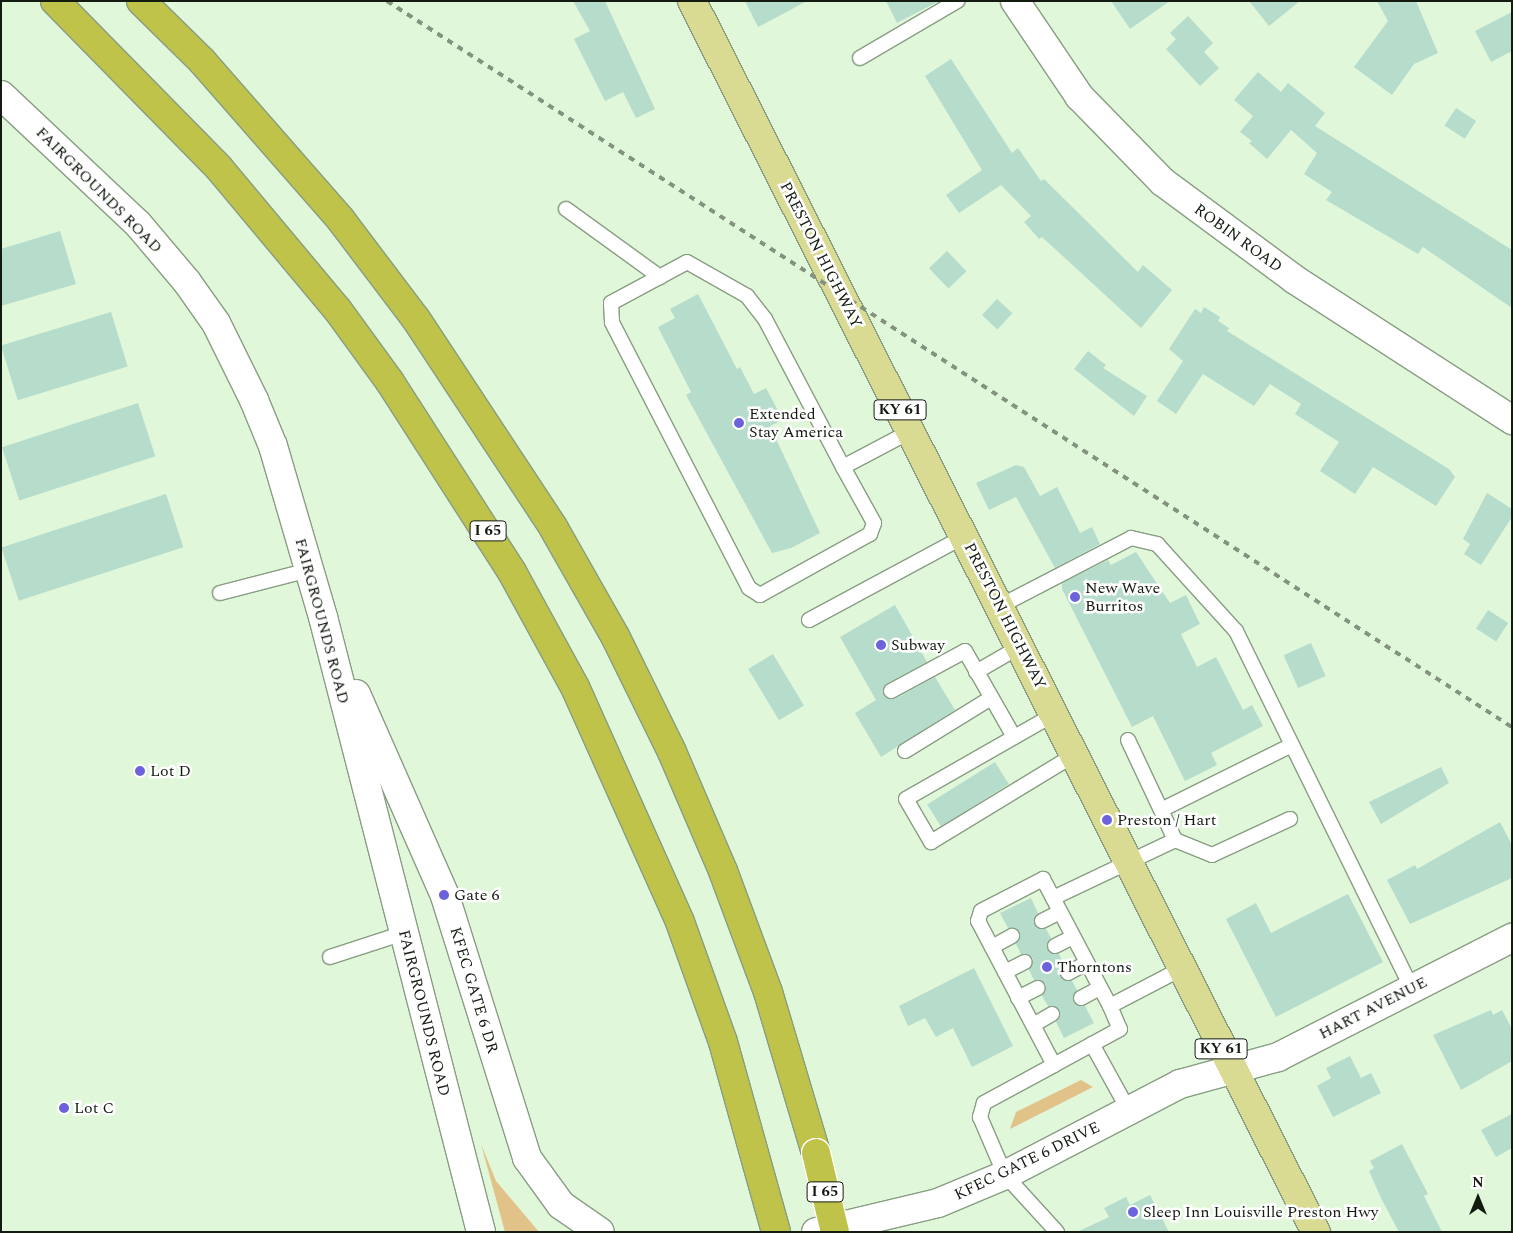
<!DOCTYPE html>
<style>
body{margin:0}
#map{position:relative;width:1513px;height:1233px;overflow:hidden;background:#e0f7da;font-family:Spectral,serif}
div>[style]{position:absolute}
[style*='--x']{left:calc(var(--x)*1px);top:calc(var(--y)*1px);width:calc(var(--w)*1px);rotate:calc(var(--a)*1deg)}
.green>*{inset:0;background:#e1c289}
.building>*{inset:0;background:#b6dccc;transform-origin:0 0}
.roads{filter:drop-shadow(1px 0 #889d82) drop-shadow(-1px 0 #889d82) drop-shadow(0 1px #889d82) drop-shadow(0 -1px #889d82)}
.lane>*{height:14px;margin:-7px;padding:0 7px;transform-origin:7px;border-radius:7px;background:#fff}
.street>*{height:28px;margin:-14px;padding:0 14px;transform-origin:14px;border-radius:14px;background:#fff}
.primary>*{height:28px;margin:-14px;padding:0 14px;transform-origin:14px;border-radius:14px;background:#d9db92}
.highway>*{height:28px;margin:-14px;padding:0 14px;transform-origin:14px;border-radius:14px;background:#c0c349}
.rail>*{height:4px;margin-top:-2px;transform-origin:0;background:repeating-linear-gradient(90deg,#83937f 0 6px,transparent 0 12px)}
.bridges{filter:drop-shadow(1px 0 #fff) drop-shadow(-1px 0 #fff) drop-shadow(0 1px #fff) drop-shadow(0 -1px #fff)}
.highway-bridge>*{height:28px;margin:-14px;padding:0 14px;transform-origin:14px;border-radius:14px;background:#c0c349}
.dots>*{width:14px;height:14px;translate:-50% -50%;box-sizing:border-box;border:2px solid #fff;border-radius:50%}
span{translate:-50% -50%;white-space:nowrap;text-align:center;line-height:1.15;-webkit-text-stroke:5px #fff;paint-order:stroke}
.shield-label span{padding:1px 4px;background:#fff;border:1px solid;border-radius:4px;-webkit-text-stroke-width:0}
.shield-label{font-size:15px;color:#131b11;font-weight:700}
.street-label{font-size:16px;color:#131b11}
.poi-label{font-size:16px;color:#131b11}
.left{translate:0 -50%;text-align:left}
.frame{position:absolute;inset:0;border:2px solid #131b11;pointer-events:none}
.north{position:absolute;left:1453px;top:1173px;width:50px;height:50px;-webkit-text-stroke:4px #fff;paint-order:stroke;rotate:0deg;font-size:14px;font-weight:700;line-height:20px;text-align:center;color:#131b11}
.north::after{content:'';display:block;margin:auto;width:18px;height:22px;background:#131b11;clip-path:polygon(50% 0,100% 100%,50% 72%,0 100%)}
</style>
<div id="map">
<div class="green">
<div style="clip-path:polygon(1081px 1080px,1093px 1087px,1010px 1129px,1016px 1112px)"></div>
<div style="clip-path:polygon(481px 1144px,496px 1181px,539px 1232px,505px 1232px)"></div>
</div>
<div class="building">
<div style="clip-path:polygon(573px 1px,605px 1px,655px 109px,636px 118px,623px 92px,605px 101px,574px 39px,590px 31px)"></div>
<div style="clip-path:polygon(745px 1px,807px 1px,758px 27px)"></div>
<div style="clip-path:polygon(886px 1px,939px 1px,897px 23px)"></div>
<div style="clip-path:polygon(1111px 1px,1170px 1px,1130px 29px)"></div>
<div style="clip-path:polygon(1249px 1px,1300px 1px,1269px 26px)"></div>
<div style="clip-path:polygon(1377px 1px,1416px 1px,1438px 53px,1414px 64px,1392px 95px,1354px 67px,1388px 21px)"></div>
<div style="clip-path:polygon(1512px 12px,1512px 51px,1491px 62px,1475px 31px)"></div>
<div style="clip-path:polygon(1188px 16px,1213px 43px,1204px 52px,1219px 68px,1200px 86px,1166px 49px,1176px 39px,1170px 33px)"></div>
<div style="clip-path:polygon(951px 59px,1012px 153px,1018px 148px,1041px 181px,1044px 179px,1138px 272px,1143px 265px,1172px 290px,1141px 328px,1042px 237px,1039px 239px,1024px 222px,1031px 216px,1001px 185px,959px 213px,946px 195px,982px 170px,925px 76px)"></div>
<div style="clip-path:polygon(1258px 72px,1281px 92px,1288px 83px,1325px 113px,1315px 126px,1512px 250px,1512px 308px,1423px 247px,1418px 254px,1326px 200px,1332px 192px,1304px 174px,1317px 153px,1291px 130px,1267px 159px,1249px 143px,1252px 141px,1240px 132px,1253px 116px,1234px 100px)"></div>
<div style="left:1456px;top:108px;width:24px;height:21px;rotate:33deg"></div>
<div style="clip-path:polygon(60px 231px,76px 284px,1px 306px,1px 249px)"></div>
<div style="left:947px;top:251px;width:28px;height:25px;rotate:46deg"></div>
<div style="clip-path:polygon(698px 294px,737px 369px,740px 367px,754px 394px,766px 388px,783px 420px,770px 426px,820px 533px,791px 548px,772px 553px,686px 395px,691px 392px,658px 327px,675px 318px,670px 309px)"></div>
<div style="left:997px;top:299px;width:21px;height:22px;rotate:43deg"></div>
<div style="clip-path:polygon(1204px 307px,1220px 317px,1218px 321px,1229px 328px,1227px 331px,1449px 469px,1455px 477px,1436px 506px,1373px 467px,1355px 494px,1320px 471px,1339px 442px,1295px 414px,1301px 404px,1270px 384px,1254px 406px,1203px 374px,1176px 414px,1157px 401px,1183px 361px,1169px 349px,1195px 309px,1201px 313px)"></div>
<div style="left:111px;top:312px;width:57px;height:115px;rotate:73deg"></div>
<div style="clip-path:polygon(1088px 351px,1106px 365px,1103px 368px,1147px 396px,1134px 416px,1074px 369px)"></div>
<div style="left:138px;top:403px;width:56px;height:143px;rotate:72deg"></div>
<div style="clip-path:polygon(1016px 465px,1024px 467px,1040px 496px,1057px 487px,1080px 533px,1092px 527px,1100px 544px,1055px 568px,1016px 497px,989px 510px,976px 483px)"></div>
<div style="clip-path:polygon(1487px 493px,1512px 509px,1512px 517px,1481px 565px,1464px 554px,1470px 544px,1463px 539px)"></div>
<div style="left:166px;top:494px;width:56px;height:173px;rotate:72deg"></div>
<div style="clip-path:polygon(1136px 552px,1170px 603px,1186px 595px,1200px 624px,1181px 634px,1197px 667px,1216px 657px,1243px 710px,1252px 705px,1263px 726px,1211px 753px,1217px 765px,1185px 781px,1153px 716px,1132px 727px,1062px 589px,1062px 583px,1108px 560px,1111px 565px)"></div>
<div style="clip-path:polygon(895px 605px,927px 662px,886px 684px,884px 696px,895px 699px,935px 677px,955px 710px,881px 757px,855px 713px,876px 700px,840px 637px)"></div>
<div style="left:1488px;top:610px;width:24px;height:22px;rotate:33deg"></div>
<div style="left:1311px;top:643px;width:36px;height:30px;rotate:66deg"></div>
<div style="left:773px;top:654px;width:60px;height:29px;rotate:59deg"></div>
<div style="left:995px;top:762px;width:26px;height:80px;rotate:58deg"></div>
<div style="clip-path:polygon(1441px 767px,1449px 783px,1381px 824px,1369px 802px)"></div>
<div style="clip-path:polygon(1500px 822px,1512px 845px,1512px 878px,1410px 924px,1387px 880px,1415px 865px,1417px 869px)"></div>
<div style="clip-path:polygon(1348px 894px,1383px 962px,1276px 1017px,1226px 919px,1256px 903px,1271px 933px)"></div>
<div style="clip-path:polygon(1031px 898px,1038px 913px,1034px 924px,1046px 929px,1051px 938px,1047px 949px,1059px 954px,1064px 965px,1060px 977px,1072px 981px,1077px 990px,1073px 1002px,1085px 1006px,1094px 1023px,1064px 1038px,1056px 1022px,1060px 1010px,1048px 1006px,1042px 996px,1046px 984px,1034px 980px,1029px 970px,1033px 958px,1021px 954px,1016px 944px,1020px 932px,1008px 928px,1000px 913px)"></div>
<div style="clip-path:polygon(974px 968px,1013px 1046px,972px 1067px,953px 1028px,936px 1037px,925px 1018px,908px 1026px,899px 1006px)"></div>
<div style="clip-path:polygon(1491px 1010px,1493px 1015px,1502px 1010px,1512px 1029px,1512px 1061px,1461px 1090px,1433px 1035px)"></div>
<div style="clip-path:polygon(1350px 1056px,1361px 1078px,1371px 1073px,1381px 1093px,1333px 1117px,1317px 1086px,1331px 1078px,1326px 1068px)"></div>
<div style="clip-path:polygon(1512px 1114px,1512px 1148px,1496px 1157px,1481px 1130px)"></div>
<div style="clip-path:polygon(1402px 1144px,1428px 1194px,1424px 1196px,1442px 1232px,1399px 1232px,1381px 1198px,1369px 1171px,1374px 1168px,1370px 1161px)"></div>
<div style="clip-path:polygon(1150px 1195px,1169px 1232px,1077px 1232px,1109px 1217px,1104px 1208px,1126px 1197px,1130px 1205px)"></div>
</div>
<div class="roads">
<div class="lane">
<div style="--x:860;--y:58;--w:113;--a:-30.4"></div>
<div style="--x:566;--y:209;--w:116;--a:35.9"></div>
<div style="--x:843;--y:467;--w:64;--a:61"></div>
<div style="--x:874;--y:523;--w:12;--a:110"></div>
<div style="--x:870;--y:534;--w:126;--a:151"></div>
<div style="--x:760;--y:595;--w:13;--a:-148"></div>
<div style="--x:749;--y:588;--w:299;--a:-117.3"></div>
<div style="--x:612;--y:322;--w:19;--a:-93"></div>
<div style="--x:611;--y:303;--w:86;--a:-28.3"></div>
<div style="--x:687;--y:262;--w:69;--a:29.5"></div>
<div style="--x:747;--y:296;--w:29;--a:52"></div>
<div style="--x:765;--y:319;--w:167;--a:62.2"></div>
<div style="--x:843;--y:467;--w:77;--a:-27.9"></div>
<div style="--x:220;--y:593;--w:92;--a:-14.5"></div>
<div style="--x:1000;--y:606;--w:148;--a:-27.4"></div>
<div style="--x:1131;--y:538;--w:27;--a:13"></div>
<div style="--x:1157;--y:544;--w:118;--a:47.8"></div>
<div style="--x:1236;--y:631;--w:399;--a:63.8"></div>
<div style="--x:809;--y:620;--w:177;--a:-28.3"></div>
<div style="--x:976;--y:672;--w:52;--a:-30"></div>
<div style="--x:891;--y:691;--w:84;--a:-28.4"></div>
<div style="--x:965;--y:651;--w:99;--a:60.3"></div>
<div style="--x:1053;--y:715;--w:169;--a:150.3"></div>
<div style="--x:906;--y:799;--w:50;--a:59.8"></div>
<div style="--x:931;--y:842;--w:167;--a:-31.3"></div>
<div style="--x:1128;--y:740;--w:110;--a:64.8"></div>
<div style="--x:905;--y:751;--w:101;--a:-31.6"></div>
<div style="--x:1161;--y:810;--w:146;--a:-26.4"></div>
<div style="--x:1053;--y:898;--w:135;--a:-25.4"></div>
<div style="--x:1175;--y:840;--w:40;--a:22"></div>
<div style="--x:1212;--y:855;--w:86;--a:-24.8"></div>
<div style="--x:1042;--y:921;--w:20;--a:-27"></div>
<div style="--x:1055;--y:946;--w:20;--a:-27"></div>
<div style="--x:992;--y:947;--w:23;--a:-29"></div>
<div style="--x:330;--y:957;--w:78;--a:-18"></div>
<div style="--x:1005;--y:972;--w:22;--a:-27"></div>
<div style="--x:1068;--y:973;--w:21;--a:-28"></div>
<div style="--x:1018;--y:998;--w:22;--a:-27"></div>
<div style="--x:1081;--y:998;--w:21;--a:-28"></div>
<div style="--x:1110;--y:1006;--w:25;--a:67"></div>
<div style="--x:1120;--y:1029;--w:75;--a:151.4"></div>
<div style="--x:1054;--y:1065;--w:163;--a:-117.8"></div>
<div style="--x:978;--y:921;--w:10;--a:-73"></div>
<div style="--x:981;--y:911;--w:70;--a:-27.3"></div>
<div style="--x:1043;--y:879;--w:144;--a:62.2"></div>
<div style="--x:1110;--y:1006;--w:80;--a:-27.5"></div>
<div style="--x:1033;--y:1025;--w:22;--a:-30"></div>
<div style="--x:1092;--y:1044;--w:77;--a:61.1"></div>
<div style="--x:1054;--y:1065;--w:80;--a:151.5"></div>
<div style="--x:984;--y:1103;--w:15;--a:106"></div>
<div style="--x:980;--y:1117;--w:63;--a:66.7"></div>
<div style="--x:1005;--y:1175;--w:77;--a:47.6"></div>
</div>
<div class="street">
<div style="--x:1015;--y:1;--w:115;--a:56"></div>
<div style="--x:1079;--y:96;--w:120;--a:45.7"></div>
<div style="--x:1163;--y:182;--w:163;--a:36.5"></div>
<div style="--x:1294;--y:279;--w:260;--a:32.9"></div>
<div style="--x:1;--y:95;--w:188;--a:43.3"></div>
<div style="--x:138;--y:224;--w:76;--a:49.8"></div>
<div style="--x:187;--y:282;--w:50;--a:54.7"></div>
<div style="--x:216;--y:323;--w:86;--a:63.7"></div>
<div style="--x:254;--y:400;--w:50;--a:67.6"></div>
<div style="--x:273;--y:446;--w:178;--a:73.7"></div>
<div style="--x:323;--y:617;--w:635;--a:75.59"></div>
<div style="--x:356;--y:694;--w:221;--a:66.2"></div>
<div style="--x:445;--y:896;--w:275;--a:72.6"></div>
<div style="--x:527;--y:1158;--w:58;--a:54.1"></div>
<div style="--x:561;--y:1205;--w:47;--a:34.7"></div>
<div style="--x:816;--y:1232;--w:125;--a:-13.4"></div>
<div style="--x:938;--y:1203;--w:73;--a:-22.7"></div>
<div style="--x:1005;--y:1175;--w:197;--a:-27.5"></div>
<div style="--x:1180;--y:1084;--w:102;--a:-15.4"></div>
<div style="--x:1278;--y:1057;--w:263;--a:-27"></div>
</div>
<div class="primary">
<div style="--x:692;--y:1;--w:1380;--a:63.12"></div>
</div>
<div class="highway">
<div style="--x:55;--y:1;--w:234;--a:45.5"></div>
<div style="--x:219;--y:168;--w:184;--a:50.1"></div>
<div style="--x:337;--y:309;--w:90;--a:54"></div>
<div style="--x:390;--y:382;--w:226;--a:57.3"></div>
<div style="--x:512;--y:572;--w:131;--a:61.3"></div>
<div style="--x:575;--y:687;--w:257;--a:65.9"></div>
<div style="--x:680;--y:922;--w:127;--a:70.3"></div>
<div style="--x:723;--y:1042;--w:197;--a:74.4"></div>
<div style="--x:141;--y:1;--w:86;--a:44.5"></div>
<div style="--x:202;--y:61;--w:211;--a:48.8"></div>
<div style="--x:341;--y:220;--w:124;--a:52.9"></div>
<div style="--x:416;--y:319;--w:249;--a:56.6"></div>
<div style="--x:553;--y:527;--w:125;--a:60.4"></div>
<div style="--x:615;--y:636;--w:129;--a:63.8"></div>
<div style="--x:672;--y:752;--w:129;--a:66.8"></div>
<div style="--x:723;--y:871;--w:129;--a:69.6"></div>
<div style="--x:768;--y:992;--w:168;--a:73.4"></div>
</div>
</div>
<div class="rail">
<div style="--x:387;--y:1;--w:1339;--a:32.84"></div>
</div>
<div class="bridges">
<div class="highway-bridge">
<div style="--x:816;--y:1153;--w:81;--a:76.5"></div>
</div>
</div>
<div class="dots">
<div style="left:739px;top:423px;background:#6b62dc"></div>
<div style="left:1075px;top:597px;background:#6b62dc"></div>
<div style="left:881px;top:645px;background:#6b62dc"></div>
<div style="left:140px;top:771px;background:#6b62dc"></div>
<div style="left:1107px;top:820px;background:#6b62dc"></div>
<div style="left:444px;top:895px;background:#6b62dc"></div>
<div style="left:1047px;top:967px;background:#6b62dc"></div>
<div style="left:64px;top:1108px;background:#6b62dc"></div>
<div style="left:1133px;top:1212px;background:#6b62dc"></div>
</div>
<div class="shield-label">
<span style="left:900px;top:410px">KY 61</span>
<span style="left:488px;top:531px">I 65</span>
<span style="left:1221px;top:1049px">KY 61</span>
<span style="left:825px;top:1192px">I 65</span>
</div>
<div class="street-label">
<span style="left:99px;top:190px;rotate:45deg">FAIRGROUNDS ROAD</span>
<span style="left:1238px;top:238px;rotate:36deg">ROBIN ROAD</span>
<span style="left:821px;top:255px;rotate:63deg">PRESTON HIGHWAY</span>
<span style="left:1005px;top:616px;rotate:63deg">PRESTON HIGHWAY</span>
<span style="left:322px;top:621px;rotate:75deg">FAIRGROUNDS ROAD</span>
<span style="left:474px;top:990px;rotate:73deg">KFEC GATE 6 DR</span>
<span style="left:1373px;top:1008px;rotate:-27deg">HART AVENUE</span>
<span style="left:424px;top:1013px;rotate:76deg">FAIRGROUNDS ROAD</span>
<span style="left:1027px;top:1161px;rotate:-26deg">KFEC GATE 6 DRIVE</span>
</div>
<div class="poi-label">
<span class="left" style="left:749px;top:423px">Extended<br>Stay America</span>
<span class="left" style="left:1085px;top:597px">New Wave<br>Burritos</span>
<span class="left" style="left:891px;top:645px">Subway</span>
<span class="left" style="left:150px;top:771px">Lot D</span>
<span class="left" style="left:1117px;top:820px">Preston / Hart</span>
<span class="left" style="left:454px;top:895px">Gate 6</span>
<span class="left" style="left:1057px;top:967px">Thorntons</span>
<span class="left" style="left:74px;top:1108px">Lot C</span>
<span class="left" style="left:1143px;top:1212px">Sleep Inn Louisville Preston Hwy</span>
</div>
<div class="frame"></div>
<div class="north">N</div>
</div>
